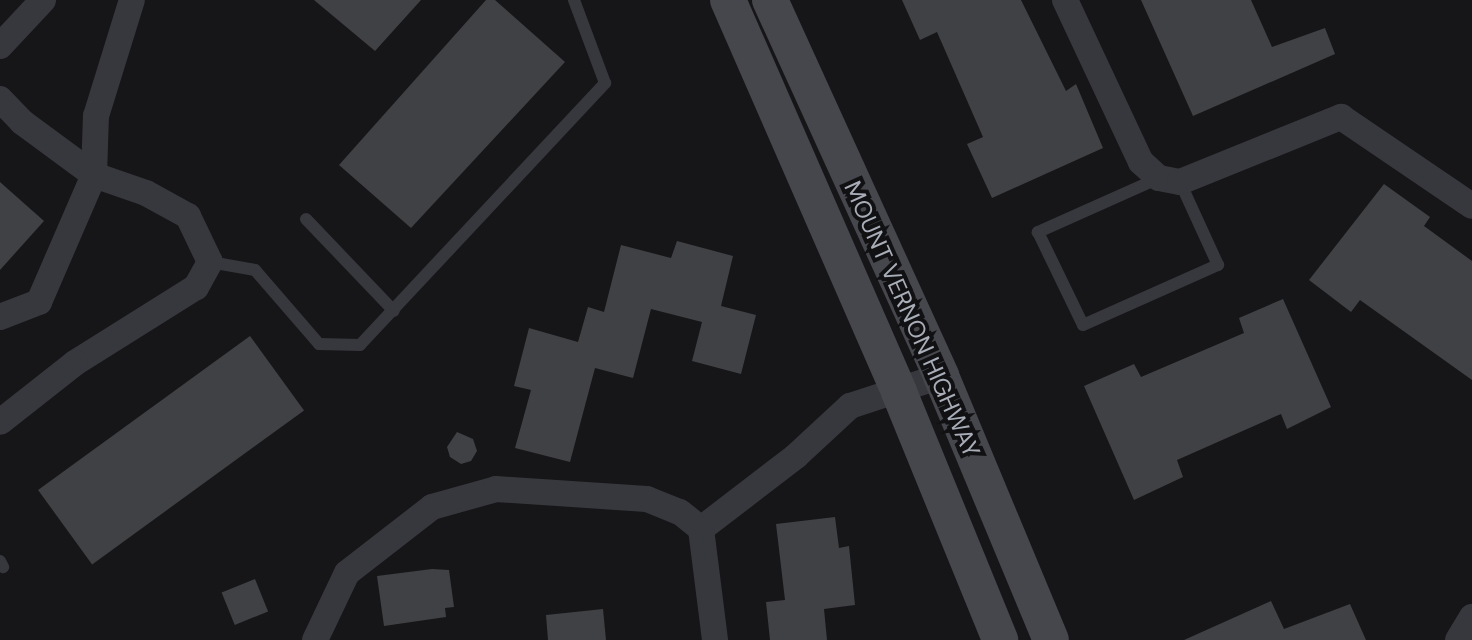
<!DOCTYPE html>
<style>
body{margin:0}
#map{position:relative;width:1472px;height:640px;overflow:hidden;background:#161618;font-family:"DM Sans",sans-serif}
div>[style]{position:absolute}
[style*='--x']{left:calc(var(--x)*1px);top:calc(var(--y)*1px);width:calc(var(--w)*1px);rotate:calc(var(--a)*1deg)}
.building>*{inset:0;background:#404145;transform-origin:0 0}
.lane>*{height:12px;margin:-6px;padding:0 6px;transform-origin:6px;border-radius:6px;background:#37383d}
.street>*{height:26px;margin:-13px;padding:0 13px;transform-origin:13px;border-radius:13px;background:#37383d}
.secondary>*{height:36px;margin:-18px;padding:0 18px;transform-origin:18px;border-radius:18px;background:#45474d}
span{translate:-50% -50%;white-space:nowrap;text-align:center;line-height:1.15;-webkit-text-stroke:8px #111113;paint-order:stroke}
.street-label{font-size:24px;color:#a8adb8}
</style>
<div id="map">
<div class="building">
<div style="clip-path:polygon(314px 0,421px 0,375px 51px)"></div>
<div style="clip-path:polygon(486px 0,495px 0,565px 62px,411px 228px,339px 165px)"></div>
<div style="clip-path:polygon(902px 0,1021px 0,1066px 91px,1076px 84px,1103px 148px,992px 198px,967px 144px,983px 137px,937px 32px,920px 40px)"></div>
<div style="clip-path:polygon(1141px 0,1251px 0,1272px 47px,1325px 28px,1335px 54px,1193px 116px)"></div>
<div style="clip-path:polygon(0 182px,44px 221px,0 270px)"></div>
<div style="clip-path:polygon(1384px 184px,1430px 217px,1424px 226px,1472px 261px,1472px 380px,1360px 300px,1351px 312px,1309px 280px)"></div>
<div style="clip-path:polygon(677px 241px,733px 256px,721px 306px,756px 315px,741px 374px,692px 361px,702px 322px,651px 309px,633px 378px,595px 368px,570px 462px,515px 448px,531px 390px,514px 386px,529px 328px,578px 342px,588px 307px,604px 312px,621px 245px,671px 258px)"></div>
<div style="clip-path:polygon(1283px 299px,1331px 407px,1287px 429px,1281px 414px,1177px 460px,1183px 477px,1134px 500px,1084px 386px,1134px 364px,1141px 377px,1244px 333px,1239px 318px)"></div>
<div style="left:250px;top:336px;width:92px;height:262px;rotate:54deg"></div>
<div style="clip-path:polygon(457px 432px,473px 439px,477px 451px,471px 461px,461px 464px,450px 457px,447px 447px)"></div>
<div style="clip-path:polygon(835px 517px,839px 548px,849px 546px,855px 605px,824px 609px,827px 640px,770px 640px,766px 602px,785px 600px,776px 524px)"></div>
<div style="clip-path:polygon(432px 569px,449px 570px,454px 607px,445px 608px,446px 617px,384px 626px,377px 576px)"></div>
<div style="left:255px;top:579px;width:35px;height:36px;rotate:68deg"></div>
<div style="clip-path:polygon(1271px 601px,1284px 629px,1350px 604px,1366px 640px,1184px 640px)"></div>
<div style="clip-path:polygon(603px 609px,606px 640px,548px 640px,546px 615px)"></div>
</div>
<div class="lane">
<div style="--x:1159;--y:178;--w:133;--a:155.9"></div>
<div style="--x:1038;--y:232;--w:103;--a:64.2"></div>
<div style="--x:1083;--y:325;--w:148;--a:-24"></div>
<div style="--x:1218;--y:265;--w:91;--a:-114.6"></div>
<div style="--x:306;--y:219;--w:127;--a:46.3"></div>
<div style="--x:210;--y:262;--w:46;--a:10.1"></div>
<div style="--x:255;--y:270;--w:98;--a:49.1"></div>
<div style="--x:319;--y:344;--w:41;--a:1.4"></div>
<div style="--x:360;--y:345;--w:359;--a:-46.9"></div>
<div style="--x:605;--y:83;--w:89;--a:-110.5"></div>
<div style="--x:0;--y:561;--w:7;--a:63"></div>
</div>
<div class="street">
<div style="--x:1065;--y:0;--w:179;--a:64.9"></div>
<div style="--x:1141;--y:162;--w:24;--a:42"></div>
<div style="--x:1159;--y:178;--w:21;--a:11"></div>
<div style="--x:1180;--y:182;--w:174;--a:-22"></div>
<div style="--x:1341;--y:117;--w:158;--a:34.2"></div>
<div style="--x:0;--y:46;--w:63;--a:-46.9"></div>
<div style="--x:0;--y:99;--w:32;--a:46"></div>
<div style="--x:22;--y:122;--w:89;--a:36.4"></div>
<div style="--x:94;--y:175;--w:55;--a:19.1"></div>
<div style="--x:146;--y:193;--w:48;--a:28.7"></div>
<div style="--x:188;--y:216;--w:51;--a:64.4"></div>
<div style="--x:210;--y:262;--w:29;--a:119"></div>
<div style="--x:196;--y:287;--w:143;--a:147.9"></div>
<div style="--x:75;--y:363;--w:95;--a:141.8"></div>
<div style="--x:0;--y:317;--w:42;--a:-21"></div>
<div style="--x:39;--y:302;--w:138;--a:-66.6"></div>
<div style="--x:94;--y:175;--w:59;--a:-88.1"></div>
<div style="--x:96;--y:116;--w:121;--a:-72.8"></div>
<div style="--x:701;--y:529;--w:120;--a:-37.5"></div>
<div style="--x:796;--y:456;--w:74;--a:-42.8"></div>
<div style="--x:850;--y:406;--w:96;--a:-18.2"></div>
<div style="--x:315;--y:640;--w:74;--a:-64.5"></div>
<div style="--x:347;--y:573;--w:108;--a:-37.8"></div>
<div style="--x:432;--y:507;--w:66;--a:-15.7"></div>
<div style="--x:496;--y:489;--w:151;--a:3.8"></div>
<div style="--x:647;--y:499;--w:35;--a:22"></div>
<div style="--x:680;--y:512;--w:27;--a:39"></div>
<div style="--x:701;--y:529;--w:112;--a:82.8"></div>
<div style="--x:1458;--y:640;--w:27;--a:-59"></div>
</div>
<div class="secondary">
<div style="--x:728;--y:0;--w:428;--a:66.4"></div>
<div style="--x:899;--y:392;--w:268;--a:67.8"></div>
<div style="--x:770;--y:0;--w:413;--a:65.5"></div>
<div style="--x:941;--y:376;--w:286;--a:67.4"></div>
</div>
<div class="street-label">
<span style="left:912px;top:319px;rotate:66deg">MOUNT VERNON HIGHWAY</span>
</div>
</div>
